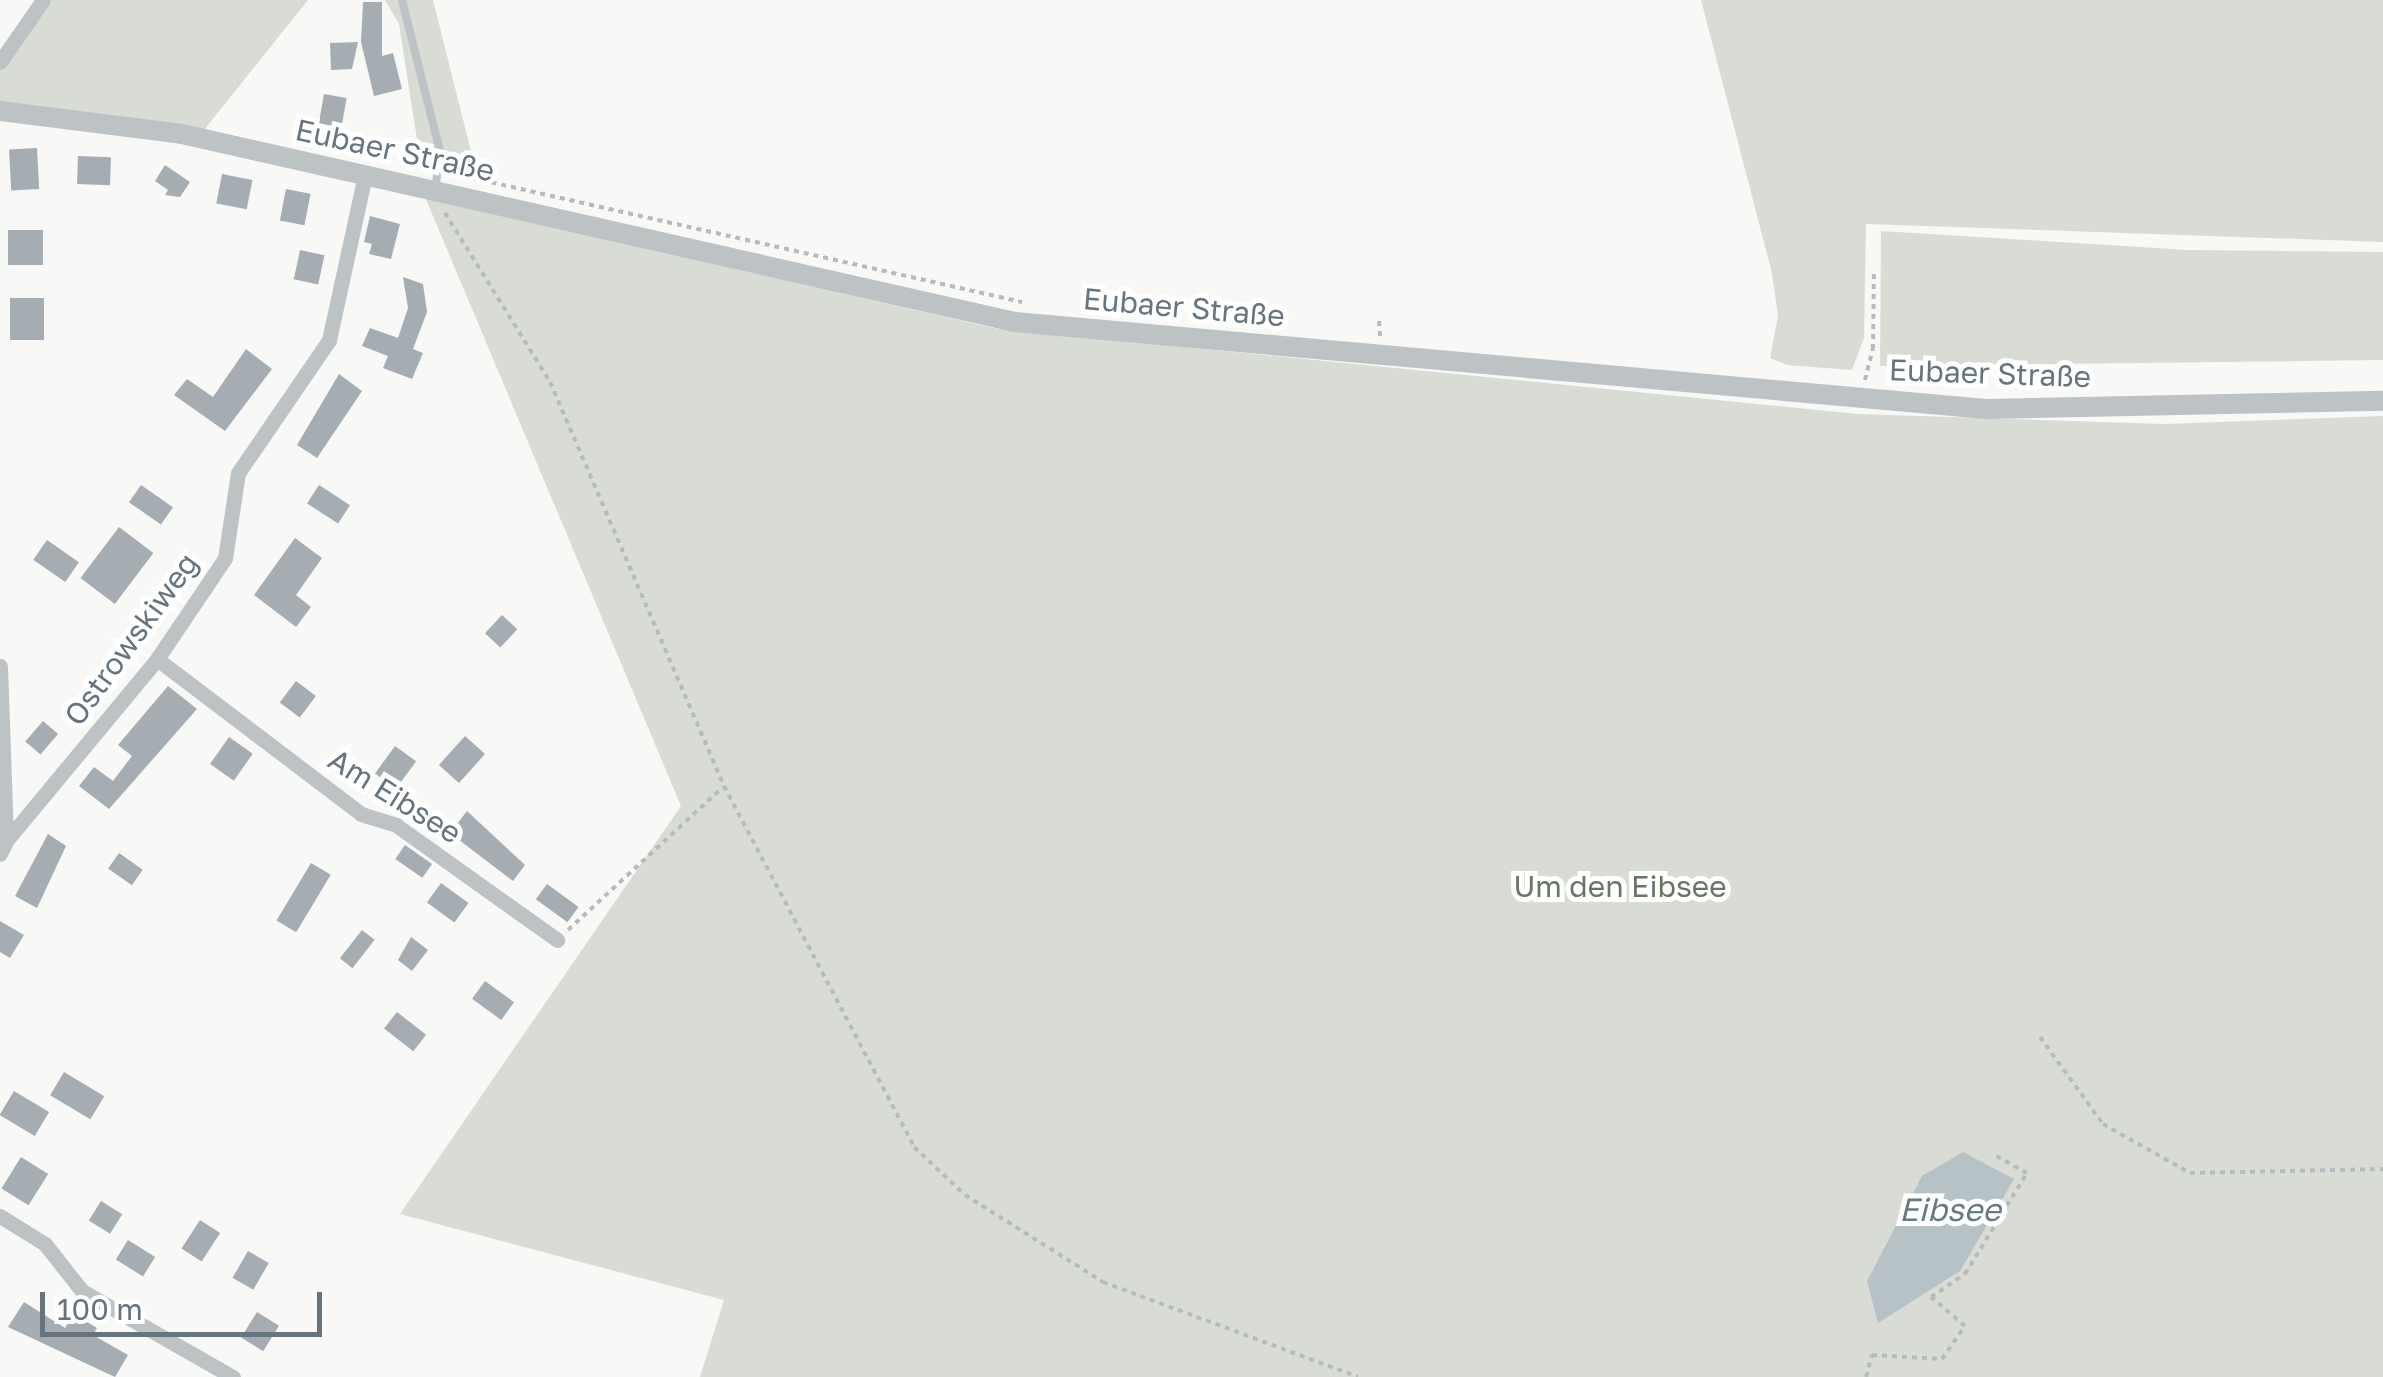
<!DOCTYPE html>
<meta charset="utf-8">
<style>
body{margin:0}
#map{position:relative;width:2383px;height:1377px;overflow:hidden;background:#f8f8f6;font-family:"Golos Text",sans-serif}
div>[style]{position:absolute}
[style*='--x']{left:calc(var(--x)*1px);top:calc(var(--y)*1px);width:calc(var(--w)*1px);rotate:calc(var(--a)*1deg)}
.green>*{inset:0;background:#d8dcd5}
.water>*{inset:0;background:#b6c2c6}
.building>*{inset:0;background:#a5adb2;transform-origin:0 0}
.path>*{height:4px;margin-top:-2px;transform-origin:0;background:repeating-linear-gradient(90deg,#b8bbbe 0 5px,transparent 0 10px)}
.service>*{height:8px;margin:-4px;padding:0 4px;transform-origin:4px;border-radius:4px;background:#bdc2c5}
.minor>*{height:15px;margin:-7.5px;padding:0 7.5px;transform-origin:7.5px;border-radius:7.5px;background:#bdc2c5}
.tertiary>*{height:20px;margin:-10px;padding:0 10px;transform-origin:10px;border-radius:10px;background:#bdc2c5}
span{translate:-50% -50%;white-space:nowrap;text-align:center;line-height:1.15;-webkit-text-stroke:10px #fff;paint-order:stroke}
.street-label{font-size:30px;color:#66747e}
.park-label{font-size:30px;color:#687664}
.water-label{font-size:32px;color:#667a7f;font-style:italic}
.scale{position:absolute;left:40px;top:1292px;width:282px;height:45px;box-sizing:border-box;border:5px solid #66747e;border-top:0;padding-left:12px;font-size:30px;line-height:35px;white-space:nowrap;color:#66747e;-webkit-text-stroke:8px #fff;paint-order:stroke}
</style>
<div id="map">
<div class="green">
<div style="clip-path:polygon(44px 0,308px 0,204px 130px,0 110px,0 67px)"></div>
<div style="clip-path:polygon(385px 0,433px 0,475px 167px,422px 171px,399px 24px)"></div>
<div style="clip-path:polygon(1701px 0,2383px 0,2383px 242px,1866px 224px,1864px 338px,1852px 370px,1787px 365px,1770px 358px,1778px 316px,1772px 273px)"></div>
<div style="clip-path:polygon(425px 197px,993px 328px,1858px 414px,2165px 424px,2383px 416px,2383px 1377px,700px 1377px,724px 1300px,400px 1214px,681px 806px)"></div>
<div style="clip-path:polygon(1881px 231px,2188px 250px,2383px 252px,2383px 360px,1880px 366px)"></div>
</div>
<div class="water">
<div style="clip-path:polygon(1963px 1152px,2014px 1179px,1960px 1271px,1878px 1323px,1867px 1281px,1922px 1176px)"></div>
</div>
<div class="building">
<div style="clip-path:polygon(363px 2px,382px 2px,382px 56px,393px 53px,402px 89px,374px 96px,361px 42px)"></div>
<div style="clip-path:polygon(358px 42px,352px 69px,331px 70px,330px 43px)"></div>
<div style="left:324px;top:94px;width:23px;height:30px;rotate:10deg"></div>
<div style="left:37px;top:148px;width:41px;height:28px;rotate:87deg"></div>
<div style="left:78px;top:156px;width:33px;height:28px;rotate:2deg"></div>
<div style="clip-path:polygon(165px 165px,190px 182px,180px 197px,165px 195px,168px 190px,155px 181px)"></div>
<div style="left:222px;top:174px;width:31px;height:30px;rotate:11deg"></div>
<div style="left:286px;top:189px;width:25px;height:32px;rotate:11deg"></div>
<div style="clip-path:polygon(370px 216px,400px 224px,391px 259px,369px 254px,372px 244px,364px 242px)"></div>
<div style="left:8px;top:230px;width:35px;height:35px"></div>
<div style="left:300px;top:250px;width:25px;height:30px;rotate:12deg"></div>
<div style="clip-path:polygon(403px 277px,423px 284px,427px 312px,413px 349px,423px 353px,412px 379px,383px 368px,388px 356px,362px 346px,370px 328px,398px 338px,408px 308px)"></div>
<div style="left:10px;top:298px;width:34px;height:42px"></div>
<div style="clip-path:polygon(246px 349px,272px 369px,225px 431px,174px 395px,187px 379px,213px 397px)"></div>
<div style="clip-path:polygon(339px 374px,362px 391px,317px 458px,297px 445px)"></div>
<div style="left:141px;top:485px;width:39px;height:21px;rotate:35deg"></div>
<div style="left:319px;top:485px;width:37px;height:22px;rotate:33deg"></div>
<div style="left:119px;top:527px;width:43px;height:64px;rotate:37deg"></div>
<div style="clip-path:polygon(295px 538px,322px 558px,296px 595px,311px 607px,296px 627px,254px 595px)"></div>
<div style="left:47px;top:540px;width:39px;height:24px;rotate:35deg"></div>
<div style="left:502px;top:615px;width:21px;height:25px;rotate:43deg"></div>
<div style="left:296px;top:681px;width:25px;height:27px;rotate:37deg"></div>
<div style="clip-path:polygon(168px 686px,197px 709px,109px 809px,79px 786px,94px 767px,113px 781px,132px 756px,118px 745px)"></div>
<div style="left:43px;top:721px;width:20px;height:27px;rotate:41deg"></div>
<div style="left:465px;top:736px;width:27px;height:39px;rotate:42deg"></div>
<div style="left:229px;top:737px;width:29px;height:33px;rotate:35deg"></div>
<div style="left:395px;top:746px;width:26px;height:34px;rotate:36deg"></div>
<div style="clip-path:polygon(467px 811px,525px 865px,513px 881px,450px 833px)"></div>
<div style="clip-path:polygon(48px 834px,66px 846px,37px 908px,15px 896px)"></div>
<div style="left:405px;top:845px;width:33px;height:17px;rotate:35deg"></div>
<div style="left:119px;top:853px;width:29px;height:19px;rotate:35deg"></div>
<div style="left:311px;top:863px;width:23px;height:67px;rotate:31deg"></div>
<div style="left:441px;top:883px;width:34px;height:24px;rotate:36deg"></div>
<div style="left:547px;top:884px;width:39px;height:19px;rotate:36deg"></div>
<div style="clip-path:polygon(0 921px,24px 935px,10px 958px,0 952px)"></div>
<div style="left:362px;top:930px;width:16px;height:36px;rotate:38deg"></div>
<div style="clip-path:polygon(411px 937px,428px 950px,412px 971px,398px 960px)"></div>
<div style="left:485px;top:981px;width:36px;height:22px;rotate:36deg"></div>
<div style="left:397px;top:1012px;width:37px;height:21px;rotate:38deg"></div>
<div style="left:64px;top:1072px;width:47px;height:27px;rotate:31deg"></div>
<div style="left:14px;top:1091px;width:41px;height:28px;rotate:31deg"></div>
<div style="left:21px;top:1157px;width:32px;height:37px;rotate:32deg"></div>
<div style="left:101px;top:1201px;width:25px;height:23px;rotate:32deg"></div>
<div style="left:200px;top:1220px;width:24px;height:34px;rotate:33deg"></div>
<div style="left:128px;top:1240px;width:32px;height:23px;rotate:32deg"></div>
<div style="left:248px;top:1251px;width:24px;height:31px;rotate:30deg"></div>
<div style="clip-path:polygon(24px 1302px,65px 1328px,74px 1314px,97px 1328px,93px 1335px,128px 1355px,115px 1377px,8px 1327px)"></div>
<div style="left:257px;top:1312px;width:26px;height:30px;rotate:32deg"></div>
</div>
<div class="path">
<div style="--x:472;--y:178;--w:564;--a:12.71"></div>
<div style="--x:445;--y:213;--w:199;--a:58.1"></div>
<div style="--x:550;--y:382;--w:440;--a:66.7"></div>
<div style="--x:724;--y:786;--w:408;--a:62.2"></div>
<div style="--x:914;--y:1147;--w:70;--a:43.3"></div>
<div style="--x:965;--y:1195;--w:163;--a:32.2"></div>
<div style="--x:1103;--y:1282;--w:272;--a:20.4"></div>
<div style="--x:1379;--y:321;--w:15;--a:86"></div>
<div style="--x:1865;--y:380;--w:32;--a:-76"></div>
<div style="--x:1873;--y:349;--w:80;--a:-89.3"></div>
<div style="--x:568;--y:930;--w:211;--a:-42.7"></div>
<div style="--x:2040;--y:1037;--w:107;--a:54.1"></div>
<div style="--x:2103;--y:1124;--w:100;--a:29.4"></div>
<div style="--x:2190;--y:1173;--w:193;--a:-1.2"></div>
<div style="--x:1866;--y:1377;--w:23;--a:-75"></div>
<div style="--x:1872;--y:1355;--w:70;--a:3.3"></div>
<div style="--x:1942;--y:1359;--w:40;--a:-55.1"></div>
<div style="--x:1965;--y:1326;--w:45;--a:-139.5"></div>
<div style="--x:1931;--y:1297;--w:41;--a:-34.1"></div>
<div style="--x:1965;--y:1274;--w:119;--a:-58.5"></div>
<div style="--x:2027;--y:1173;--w:38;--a:-151"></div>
</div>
<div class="service">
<div style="--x:402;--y:0;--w:156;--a:75.9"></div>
<div style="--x:440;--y:151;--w:38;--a:97"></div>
</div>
<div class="minor">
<div style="--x:0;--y:62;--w:75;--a:-55.3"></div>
<div style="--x:157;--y:659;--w:256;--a:37.2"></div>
<div style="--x:361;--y:814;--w:37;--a:17"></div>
<div style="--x:396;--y:825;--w:198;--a:35.5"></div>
<div style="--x:0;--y:666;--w:175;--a:88"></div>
<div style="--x:6;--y:841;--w:14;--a:115"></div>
<div style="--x:6;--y:841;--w:236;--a:-50.3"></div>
<div style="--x:157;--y:659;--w:122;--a:-56"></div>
<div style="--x:225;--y:558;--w:86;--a:-81.3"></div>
<div style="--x:238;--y:473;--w:161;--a:-55.6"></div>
<div style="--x:329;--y:340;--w:169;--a:-77.7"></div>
<div style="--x:0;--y:1216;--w:53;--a:31.9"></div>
<div style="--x:45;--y:1244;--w:60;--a:51.8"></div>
<div style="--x:82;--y:1291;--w:174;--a:29.7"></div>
</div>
<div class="tertiary">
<div style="--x:0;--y:111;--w:183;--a:7.2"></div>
<div style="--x:182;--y:134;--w:854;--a:12.72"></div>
<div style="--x:1015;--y:322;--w:975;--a:5.12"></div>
<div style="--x:1986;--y:409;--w:397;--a:-1.2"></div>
</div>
<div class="street-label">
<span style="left:395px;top:150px;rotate:12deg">Eubaer Straße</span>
<span style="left:1184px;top:307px;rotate:5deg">Eubaer Straße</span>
<span style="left:1990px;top:373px;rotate:2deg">Eubaer Straße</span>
<span style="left:131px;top:639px;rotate:-54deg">Ostrowskiweg</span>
<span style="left:395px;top:796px;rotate:32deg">Am Eibsee</span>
</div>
<div class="park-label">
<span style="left:1620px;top:886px">Um den Eibsee</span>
</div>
<div class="water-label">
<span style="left:1950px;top:1209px">Eibsee</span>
</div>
<div class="scale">100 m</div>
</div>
